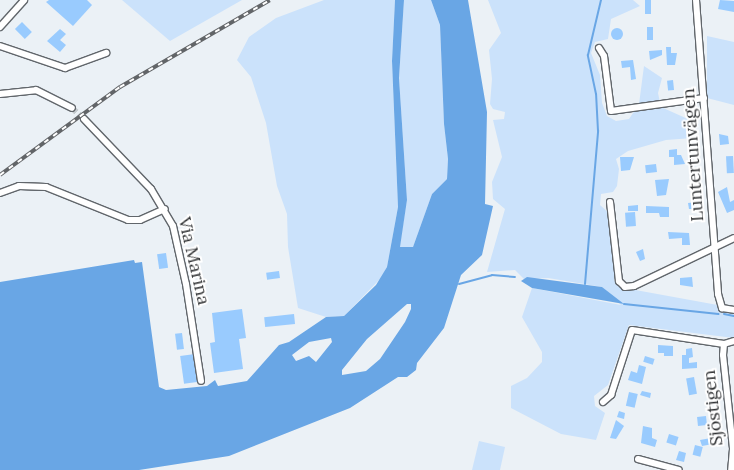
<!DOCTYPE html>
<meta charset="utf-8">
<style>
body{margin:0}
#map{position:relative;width:734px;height:470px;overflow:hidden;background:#ebf1f6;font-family:Lora,serif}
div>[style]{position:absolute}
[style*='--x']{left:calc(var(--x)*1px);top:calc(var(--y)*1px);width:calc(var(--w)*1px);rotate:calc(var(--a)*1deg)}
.green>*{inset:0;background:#cbe2fb}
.water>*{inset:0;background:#69a6e5}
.stream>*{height:2px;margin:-1px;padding:0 1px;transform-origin:1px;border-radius:1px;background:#69a6e5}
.building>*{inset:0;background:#99cbfe;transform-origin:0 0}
.round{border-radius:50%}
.minor-tunnel>*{height:6px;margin-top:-3px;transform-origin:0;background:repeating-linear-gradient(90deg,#c5cbcf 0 6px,transparent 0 9px)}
.roads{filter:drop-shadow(1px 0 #61666b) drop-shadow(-1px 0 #61666b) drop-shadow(0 1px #61666b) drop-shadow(0 -1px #61666b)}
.minor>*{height:6px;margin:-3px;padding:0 3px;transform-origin:3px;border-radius:3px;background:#fff}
.rail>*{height:4px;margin-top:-2px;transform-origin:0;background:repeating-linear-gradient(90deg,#fff 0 5.5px,#626568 0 11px);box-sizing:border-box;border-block:1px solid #626568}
span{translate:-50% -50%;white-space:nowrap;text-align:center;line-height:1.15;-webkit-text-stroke:4px #fff;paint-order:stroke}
.street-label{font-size:18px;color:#2f3133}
</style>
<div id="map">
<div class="green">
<div style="clip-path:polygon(122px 0,242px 0,170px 41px)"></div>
<div style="clip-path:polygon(324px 0,395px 0,392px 61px,398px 207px,387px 267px,382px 277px,344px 316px,326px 317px,298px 308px,288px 247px,287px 214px,277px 186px,266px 123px,251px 77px,237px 60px,249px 37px,276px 18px)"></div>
<div style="clip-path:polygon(404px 0,431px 0,440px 25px,444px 124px,448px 159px,447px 179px,432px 194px,413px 247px,406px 249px,400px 248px,400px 243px,407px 200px,399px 78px)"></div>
<div style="clip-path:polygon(488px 0,633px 0,640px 6px,611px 19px,608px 39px,595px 42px,591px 53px,600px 75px,602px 103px,607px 116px,616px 121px,629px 119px,639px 104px,644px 66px,662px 78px,658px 93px,661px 107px,699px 124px,693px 138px,666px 140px,628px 151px,616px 159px,619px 169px,617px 186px,613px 192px,601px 194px,600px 205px,611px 215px,615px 244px,614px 280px,619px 287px,734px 308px,734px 338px,629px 325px,608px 385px,594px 396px,595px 406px,605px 413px,596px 440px,561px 434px,511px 408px,511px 386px,527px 378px,542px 362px,542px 352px,522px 317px,532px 288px,621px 305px,602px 287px,548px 278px,524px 279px,515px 270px,487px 272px,505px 209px,493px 199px,492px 182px,502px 157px,493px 120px,504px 119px,505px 112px,493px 109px,490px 104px,492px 79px,489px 50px,501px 33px)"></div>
<div style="clip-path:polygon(707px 36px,734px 42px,734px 105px,707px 98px)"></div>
<div style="clip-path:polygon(479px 441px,505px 447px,500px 470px,472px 470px)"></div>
</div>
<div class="water">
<div style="clip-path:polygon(evenodd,395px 0,404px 0,399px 78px,407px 200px,400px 247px,413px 247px,432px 194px,447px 179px,448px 159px,444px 124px,440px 25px,431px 0,468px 0,487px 112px,485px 204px,493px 206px,482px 255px,461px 275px,444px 328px,417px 363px,416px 370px,407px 377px,398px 377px,350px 408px,229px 456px,139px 470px,0 470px,0 282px,134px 260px,135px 263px,142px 262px,159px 387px,166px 390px,207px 386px,215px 380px,218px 386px,247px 381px,279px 345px,289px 342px,326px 317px,344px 316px,376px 285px,387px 267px,398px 207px,392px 61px,395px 0,407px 304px,411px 304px,411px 309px,405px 322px,380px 359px,366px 371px,342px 375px,342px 370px,367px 339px,407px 304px,395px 0,331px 338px,332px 342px,316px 362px,309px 356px,296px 361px,292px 355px,309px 342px,331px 338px)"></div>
<div style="clip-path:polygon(527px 277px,602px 287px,624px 304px,532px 288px,521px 281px)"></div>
</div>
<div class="stream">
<div style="--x:459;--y:284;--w:34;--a:-15"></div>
<div style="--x:492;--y:275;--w:23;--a:5"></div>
<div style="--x:585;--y:284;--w:154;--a:-85.1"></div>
<div style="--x:598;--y:131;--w:37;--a:-93"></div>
<div style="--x:596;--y:94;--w:40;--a:-102"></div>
<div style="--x:588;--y:55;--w:57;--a:-76.7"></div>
<div style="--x:624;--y:304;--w:95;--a:6.1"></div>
<div style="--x:724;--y:314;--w:10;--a:11"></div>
</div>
<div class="building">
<div style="clip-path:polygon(49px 0,87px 0,92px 5px,73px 26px,46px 2px)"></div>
<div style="left:645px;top:0;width:6px;height:14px"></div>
<div style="clip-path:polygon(720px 0,734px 1px,734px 12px,718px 9px)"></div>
<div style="left:22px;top:22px;width:14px;height:10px;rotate:45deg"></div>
<div style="left:647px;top:27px;width:6px;height:13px"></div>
<div class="round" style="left:611px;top:28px;width:12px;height:12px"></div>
<div style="clip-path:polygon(60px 29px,66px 34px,60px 40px,66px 45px,60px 52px,47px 41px)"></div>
<div style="clip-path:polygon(666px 47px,671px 47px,671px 53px,677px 53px,675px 65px,667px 65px)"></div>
<div style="clip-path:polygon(662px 50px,662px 55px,650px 60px,649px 51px)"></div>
<div style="clip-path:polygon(633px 60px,636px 79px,631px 80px,630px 67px,622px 68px,621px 61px)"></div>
<div style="left:673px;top:80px;width:10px;height:6px;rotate:84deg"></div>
<div style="clip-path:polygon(719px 134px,728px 136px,729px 144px,720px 145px)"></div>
<div style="clip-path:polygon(677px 149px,677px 155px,681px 155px,685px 164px,674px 165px,674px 157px,669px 157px,669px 150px)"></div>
<div style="left:733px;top:156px;width:17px;height:7px;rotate:87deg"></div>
<div style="clip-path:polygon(620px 157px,634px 157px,630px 170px,621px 171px)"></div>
<div style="left:656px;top:164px;width:8px;height:11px;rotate:83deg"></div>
<div style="clip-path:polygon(669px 179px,666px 195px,657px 196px,655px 180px)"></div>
<div style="clip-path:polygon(727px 187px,730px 202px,734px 200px,734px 210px,727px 213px,718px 192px)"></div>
<div style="clip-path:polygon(697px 202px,697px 209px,689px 209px,688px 203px)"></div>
<div style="clip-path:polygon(638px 205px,638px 211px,628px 211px,628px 206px)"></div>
<div style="clip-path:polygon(646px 206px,669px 207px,669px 217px,660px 217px,659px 213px,646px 213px)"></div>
<div style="left:635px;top:212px;width:14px;height:10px;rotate:86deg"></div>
<div style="clip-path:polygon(668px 232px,689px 233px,690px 245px,682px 245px,682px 238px,669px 239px)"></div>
<div style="clip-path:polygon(643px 249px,645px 259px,640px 261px,636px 252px)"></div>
<div style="left:166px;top:253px;width:15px;height:9px;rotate:82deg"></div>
<div style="left:279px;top:271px;width:7px;height:13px;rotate:82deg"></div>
<div style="clip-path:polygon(692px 277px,693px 287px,680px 285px,680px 278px)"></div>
<div style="clip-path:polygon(242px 309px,246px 338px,239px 339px,243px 369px,214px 373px,210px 343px,215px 342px,212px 313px)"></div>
<div style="left:294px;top:314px;width:10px;height:30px;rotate:84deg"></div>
<div style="left:182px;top:333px;width:16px;height:7px;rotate:83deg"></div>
<div style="clip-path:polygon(658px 345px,673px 346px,673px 356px,664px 356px,664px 353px,658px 353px)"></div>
<div style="clip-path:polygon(692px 348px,693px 357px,689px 358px,689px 363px,697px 362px,697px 368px,682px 369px,682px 355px,686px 355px,686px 349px)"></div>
<div style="left:195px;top:354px;width:28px;height:15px;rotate:82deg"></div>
<div style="left:645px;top:356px;width:10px;height:6px;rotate:17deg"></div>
<div style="clip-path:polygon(639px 365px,646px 367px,642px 384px,628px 380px,631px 371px,637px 373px)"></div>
<div style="left:694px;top:377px;width:17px;height:8px;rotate:80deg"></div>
<div style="clip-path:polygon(642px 391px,651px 393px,650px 398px,640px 395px)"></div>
<div style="left:629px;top:392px;width:9px;height:14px;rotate:13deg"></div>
<div style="clip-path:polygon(619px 411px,625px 413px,624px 419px,617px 417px)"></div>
<div style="left:706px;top:416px;width:9px;height:9px;rotate:84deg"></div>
<div style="clip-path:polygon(616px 420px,624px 426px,616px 439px,610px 438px)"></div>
<div style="clip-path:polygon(643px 426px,652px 428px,652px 438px,657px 440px,655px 447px,641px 443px)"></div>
<div style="left:669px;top:434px;width:10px;height:9px;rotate:17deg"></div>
<div style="clip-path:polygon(711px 438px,713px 444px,702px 446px,700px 440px)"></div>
<div style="left:695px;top:445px;width:8px;height:10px;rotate:14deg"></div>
<div style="clip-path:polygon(679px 451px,686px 453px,684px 462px,676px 460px)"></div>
</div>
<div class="minor-tunnel">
<div style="--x:72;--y:108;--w:16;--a:43"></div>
</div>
<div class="roads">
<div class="minor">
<div style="--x:696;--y:0;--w:295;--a:85.7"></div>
<div style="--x:718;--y:294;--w:15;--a:74"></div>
<div style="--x:722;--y:308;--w:12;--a:9"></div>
<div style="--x:0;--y:27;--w:36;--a:-48"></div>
<div style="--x:0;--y:46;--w:69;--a:18.7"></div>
<div style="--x:65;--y:68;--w:44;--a:-20.1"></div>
<div style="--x:599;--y:48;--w:9;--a:58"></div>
<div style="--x:604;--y:56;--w:55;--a:82.7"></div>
<div style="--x:611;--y:111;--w:94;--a:-8"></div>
<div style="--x:0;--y:94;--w:36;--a:-6"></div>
<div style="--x:36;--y:90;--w:40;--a:26.6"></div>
<div style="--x:84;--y:119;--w:97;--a:46.3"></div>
<div style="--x:151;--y:189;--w:43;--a:59.3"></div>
<div style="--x:173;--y:226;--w:59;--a:77.4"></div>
<div style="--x:186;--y:284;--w:98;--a:81.2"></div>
<div style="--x:0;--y:193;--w:20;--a:-20"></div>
<div style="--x:19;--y:186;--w:27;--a:2"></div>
<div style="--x:46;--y:187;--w:88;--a:21.9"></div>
<div style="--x:128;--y:220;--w:12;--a:0"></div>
<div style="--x:140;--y:220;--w:27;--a:-24"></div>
<div style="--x:610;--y:202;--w:80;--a:83.5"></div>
<div style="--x:619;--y:281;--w:8;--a:45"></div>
<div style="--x:625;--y:287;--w:9;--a:-6"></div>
<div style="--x:634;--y:286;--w:111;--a:-25.6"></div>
<div style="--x:724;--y:344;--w:11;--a:95"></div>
<div style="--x:723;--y:355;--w:95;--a:83.9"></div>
<div style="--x:733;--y:449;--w:21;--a:95"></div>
<div style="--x:603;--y:402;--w:11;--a:-41"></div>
<div style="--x:611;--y:395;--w:68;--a:-72.1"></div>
<div style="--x:632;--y:330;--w:93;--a:8.7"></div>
<div style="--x:724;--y:344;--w:10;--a:-17"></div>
<div style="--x:638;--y:459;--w:42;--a:15"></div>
</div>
</div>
<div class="rail">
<div style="--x:0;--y:175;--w:149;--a:-36.3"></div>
<div style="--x:120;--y:87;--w:173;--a:-30.1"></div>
</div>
<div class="street-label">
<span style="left:693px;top:155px;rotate:-94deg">Luntertunvägen</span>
<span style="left:194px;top:261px;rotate:77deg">Via Marina</span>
<span style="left:713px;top:408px;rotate:-96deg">Sjöstigen</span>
</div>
</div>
